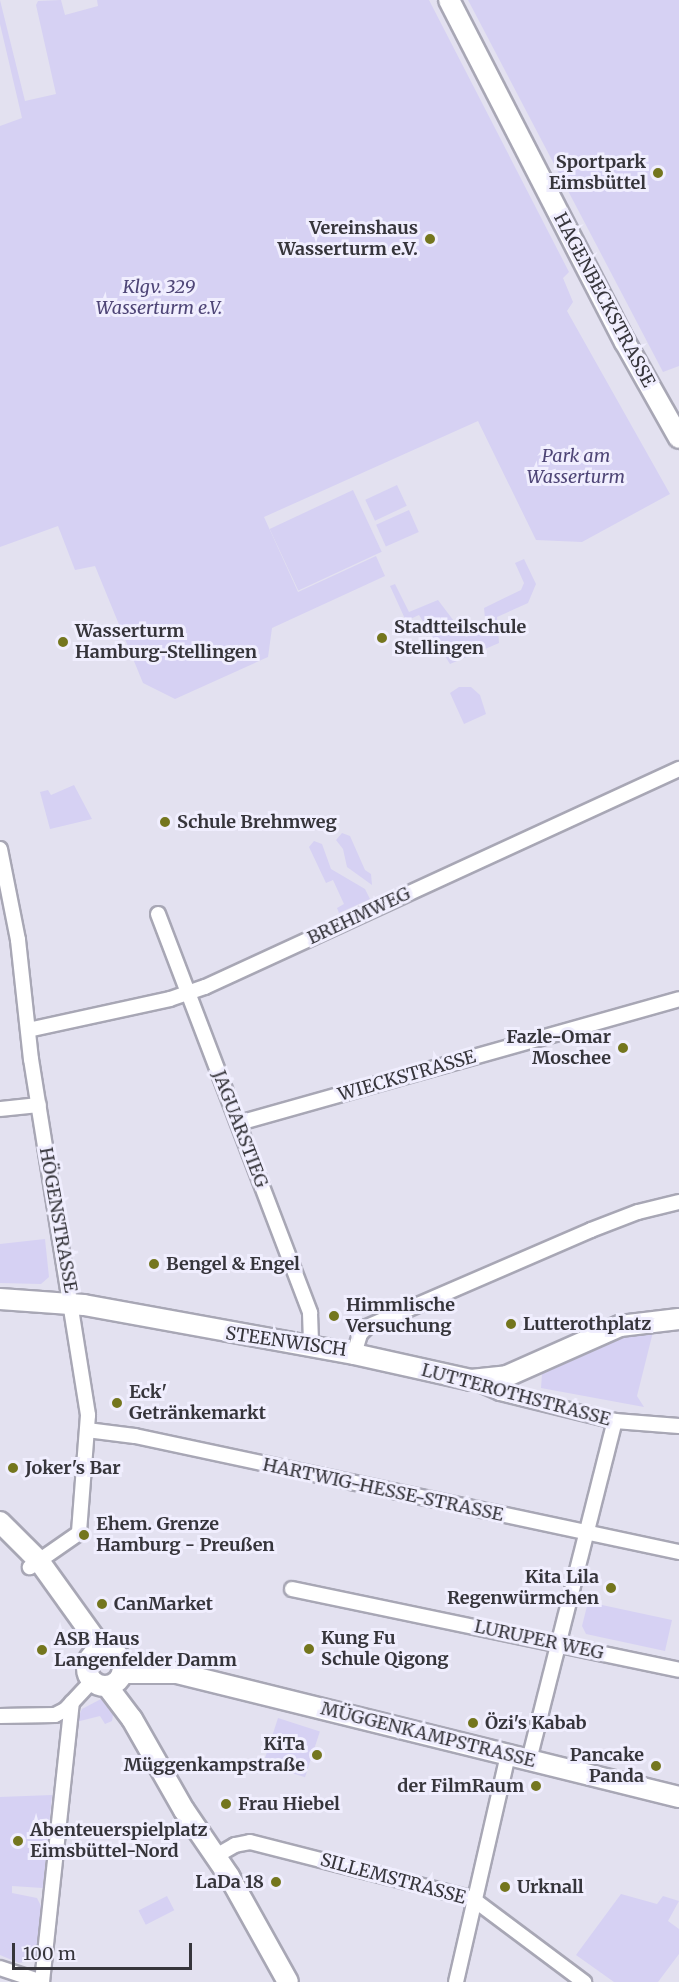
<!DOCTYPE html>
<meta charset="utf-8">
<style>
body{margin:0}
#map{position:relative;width:679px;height:1982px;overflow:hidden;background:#e3e1f0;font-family:Merriweather,serif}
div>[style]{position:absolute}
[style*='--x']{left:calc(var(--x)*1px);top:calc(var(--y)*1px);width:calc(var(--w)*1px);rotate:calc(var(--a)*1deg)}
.green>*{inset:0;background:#d6d1f3;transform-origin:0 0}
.roads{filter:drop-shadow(2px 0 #a8a7b5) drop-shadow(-2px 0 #a8a7b5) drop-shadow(0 2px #a8a7b5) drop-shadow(0 -2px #a8a7b5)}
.street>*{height:14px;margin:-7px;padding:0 7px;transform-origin:7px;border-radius:7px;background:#fff}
.secondary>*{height:20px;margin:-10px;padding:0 10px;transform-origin:10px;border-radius:10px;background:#fff}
.secondary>.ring{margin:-10px;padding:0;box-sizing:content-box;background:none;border:20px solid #fff;border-radius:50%}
.dots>*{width:16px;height:16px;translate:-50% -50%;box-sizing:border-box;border:3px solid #f0eefe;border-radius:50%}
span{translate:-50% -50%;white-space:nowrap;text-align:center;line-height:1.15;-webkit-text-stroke:6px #f0eefe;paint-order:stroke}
.poi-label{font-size:18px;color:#36353b;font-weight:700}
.right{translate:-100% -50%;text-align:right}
.left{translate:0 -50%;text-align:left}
.park-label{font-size:18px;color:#4f4677;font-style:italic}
.street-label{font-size:18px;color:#36353b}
.scale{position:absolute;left:12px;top:1943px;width:180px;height:27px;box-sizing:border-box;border:3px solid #36353b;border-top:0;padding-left:8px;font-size:18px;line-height:21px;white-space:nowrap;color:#36353b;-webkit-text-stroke:4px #f0eefe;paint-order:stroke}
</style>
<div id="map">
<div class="green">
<div style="clip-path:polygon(0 0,25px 101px,56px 94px,36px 5px,38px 1px,61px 0,65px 15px,98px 6px,97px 0,429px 0,569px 272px,563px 278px,573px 302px,567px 311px,670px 494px,582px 542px,536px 540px,478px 421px,264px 517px,298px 592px,376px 556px,385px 576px,272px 628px,268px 657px,175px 699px,143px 683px,95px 566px,75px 570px,58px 526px,0 547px,0 126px,22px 118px,0 24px)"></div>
<div style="clip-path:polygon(468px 0,679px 0,679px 366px,663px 372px)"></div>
<div style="left:397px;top:485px;width:23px;height:35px;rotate:65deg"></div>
<div style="left:353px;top:490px;width:68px;height:92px;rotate:65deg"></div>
<div style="left:409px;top:510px;width:24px;height:36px;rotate:66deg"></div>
<div style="clip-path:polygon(524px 559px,536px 584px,528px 603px,497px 617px,499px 643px,450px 664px,419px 615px,406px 621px,390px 586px,395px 584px,409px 612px,438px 600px,466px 637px,486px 629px,484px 608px,521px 590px,524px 583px,515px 563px)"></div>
<div style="clip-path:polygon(459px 687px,471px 687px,480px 695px,486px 714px,464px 724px,450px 693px)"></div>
<div style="clip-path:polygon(74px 785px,92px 819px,50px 829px,40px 792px,48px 790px,51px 795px)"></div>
<div style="clip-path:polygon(342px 833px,350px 836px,365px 870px,371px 874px,372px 885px,347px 867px,343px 849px,336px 840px)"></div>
<div style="clip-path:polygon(314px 841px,322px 844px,331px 869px,365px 889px,370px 899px,339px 913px,337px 908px,344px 904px,333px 880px,326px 883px,309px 847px)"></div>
<div style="clip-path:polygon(45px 1239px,49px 1277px,41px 1284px,0 1283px,0 1244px)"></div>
<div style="clip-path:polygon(653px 1332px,637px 1396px,644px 1407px,541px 1388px,542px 1374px,625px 1337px)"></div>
<div style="clip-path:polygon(588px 1602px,672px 1620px,665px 1651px,586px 1634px,582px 1626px)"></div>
<div style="clip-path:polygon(101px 1699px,113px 1715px,112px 1721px,105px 1724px,100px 1716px,76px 1722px,82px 1709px)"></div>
<div style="left:278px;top:1718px;width:44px;height:48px;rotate:18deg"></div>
<div style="clip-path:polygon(52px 1795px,43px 1888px,12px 1886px,12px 1893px,37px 1898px,41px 1906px,36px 1960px,19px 1963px,0 1955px,0 1797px)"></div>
<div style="clip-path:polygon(621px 1894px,657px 1904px,663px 1896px,679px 1901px,668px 1921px,679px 1929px,679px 1954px,658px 1982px,614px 1982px,576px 1955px)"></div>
<div style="left:167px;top:1896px;width:16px;height:32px;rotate:63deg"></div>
</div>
<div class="roads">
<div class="street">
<div style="--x:0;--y:849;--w:93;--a:78.8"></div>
<div style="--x:18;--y:940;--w:120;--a:83.8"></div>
<div style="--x:31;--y:1059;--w:361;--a:80.9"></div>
<div style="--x:88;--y:1415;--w:118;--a:94.4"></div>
<div style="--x:79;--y:1533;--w:60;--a:145.2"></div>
<div style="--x:158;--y:914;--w:427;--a:69.1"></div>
<div style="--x:310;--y:1313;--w:34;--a:88"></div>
<div style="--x:28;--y:1030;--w:145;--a:-12.3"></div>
<div style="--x:170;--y:999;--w:37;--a:-19"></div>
<div style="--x:205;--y:987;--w:522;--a:-24.7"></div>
<div style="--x:0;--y:1109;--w:39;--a:-6"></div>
<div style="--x:239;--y:1123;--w:457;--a:-15.7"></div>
<div style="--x:354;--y:1354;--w:21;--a:-73"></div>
<div style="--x:360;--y:1334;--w:10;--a:-45"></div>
<div style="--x:367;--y:1327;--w:244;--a:-23.4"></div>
<div style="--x:591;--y:1230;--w:50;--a:-21"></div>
<div style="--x:638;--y:1212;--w:42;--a:-13.7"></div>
<div style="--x:471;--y:1380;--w:32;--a:24"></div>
<div style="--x:500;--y:1393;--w:118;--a:13.7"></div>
<div style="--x:615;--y:1421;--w:64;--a:4.5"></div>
<div style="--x:87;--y:1430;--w:48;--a:7.1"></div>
<div style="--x:135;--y:1436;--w:556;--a:12.04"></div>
<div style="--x:292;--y:1589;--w:395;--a:11.8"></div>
<div style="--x:0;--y:1716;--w:55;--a:-1"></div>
<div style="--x:55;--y:1715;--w:11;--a:-27"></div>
<div style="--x:65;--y:1710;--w:40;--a:-47"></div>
<div style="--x:529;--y:1760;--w:350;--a:-75.8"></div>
<div style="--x:216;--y:1856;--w:22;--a:-30"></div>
<div style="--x:235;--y:1845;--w:15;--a:-11"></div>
<div style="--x:250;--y:1842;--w:230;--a:14.3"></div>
<div style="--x:473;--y:1899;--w:139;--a:36.8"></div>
<div style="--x:0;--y:1968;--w:44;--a:18.4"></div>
<div style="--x:42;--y:1982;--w:281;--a:-83.9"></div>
<div style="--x:456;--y:1982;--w:233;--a:-77.1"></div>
</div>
<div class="secondary">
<div style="--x:449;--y:0;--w:385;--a:62.8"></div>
<div style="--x:625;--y:342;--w:110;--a:60.6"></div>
<div style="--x:0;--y:1299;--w:84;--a:4.1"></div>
<div style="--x:84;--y:1305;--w:274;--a:10.3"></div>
<div style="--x:354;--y:1354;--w:120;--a:12.5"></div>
<div style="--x:471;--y:1380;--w:36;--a:-6"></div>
<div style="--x:507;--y:1376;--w:124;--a:-23.9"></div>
<div style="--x:620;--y:1326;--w:59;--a:-6.8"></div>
<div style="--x:0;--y:1522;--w:55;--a:45"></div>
<div style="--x:39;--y:1561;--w:110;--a:54.3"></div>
<div class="ring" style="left:87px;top:1650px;width:16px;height:16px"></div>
<div style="--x:122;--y:1673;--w:55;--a:0"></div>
<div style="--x:177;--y:1673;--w:517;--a:13.87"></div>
<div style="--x:107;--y:1686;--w:41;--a:52.9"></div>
<div style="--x:132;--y:1719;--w:105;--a:60.3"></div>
<div style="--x:184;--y:1810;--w:80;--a:55.7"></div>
<div style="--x:229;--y:1876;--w:121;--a:60.9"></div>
</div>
</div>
<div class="dots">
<div style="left:658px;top:173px;background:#74761e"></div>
<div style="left:430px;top:239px;background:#74761e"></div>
<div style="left:382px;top:638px;background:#74761e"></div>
<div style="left:63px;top:642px;background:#74761e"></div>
<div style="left:165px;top:822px;background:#74761e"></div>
<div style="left:623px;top:1048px;background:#74761e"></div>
<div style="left:154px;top:1264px;background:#74761e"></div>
<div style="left:334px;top:1316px;background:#74761e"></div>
<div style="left:511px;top:1324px;background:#74761e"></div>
<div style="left:117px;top:1403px;background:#74761e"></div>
<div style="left:13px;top:1468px;background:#74761e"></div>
<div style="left:84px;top:1535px;background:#74761e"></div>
<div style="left:611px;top:1588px;background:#74761e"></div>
<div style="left:102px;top:1604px;background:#74761e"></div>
<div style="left:309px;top:1649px;background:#74761e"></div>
<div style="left:42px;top:1650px;background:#74761e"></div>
<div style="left:473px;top:1723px;background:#74761e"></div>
<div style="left:317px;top:1755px;background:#74761e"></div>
<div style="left:656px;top:1766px;background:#74761e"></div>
<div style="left:536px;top:1786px;background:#74761e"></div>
<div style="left:226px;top:1804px;background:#74761e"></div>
<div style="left:18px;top:1841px;background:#74761e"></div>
<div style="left:276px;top:1882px;background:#74761e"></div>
<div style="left:505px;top:1887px;background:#74761e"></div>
</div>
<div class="poi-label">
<span class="right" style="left:646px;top:173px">Sportpark<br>Eimsbüttel</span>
<span class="right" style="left:418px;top:239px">Vereinshaus<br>Wasserturm e.V.</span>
<span class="left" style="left:394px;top:638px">Stadtteilschule<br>Stellingen</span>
<span class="left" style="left:75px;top:642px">Wasserturm<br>Hamburg-Stellingen</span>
<span class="left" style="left:177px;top:822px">Schule Brehmweg</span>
<span class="right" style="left:611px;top:1048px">Fazle-Omar<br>Moschee</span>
<span class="left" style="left:166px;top:1264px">Bengel &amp; Engel</span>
<span class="left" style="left:346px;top:1316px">Himmlische<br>Versuchung</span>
<span class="left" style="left:523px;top:1324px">Lutterothplatz</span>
<span class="left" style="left:129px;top:1403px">Eck'<br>Getränkemarkt</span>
<span class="left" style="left:25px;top:1468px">Joker's Bar</span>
<span class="left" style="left:96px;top:1535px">Ehem. Grenze<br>Hamburg - Preußen</span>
<span class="right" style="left:599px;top:1588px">Kita Lila<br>Regenwürmchen</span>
<span class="left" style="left:114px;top:1604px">CanMarket</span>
<span class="left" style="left:321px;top:1649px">Kung Fu<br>Schule Qigong</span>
<span class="left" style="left:54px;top:1650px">ASB Haus<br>Langenfelder Damm</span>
<span class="left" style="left:485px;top:1723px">Özi's Kabab</span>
<span class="right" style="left:305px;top:1755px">KiTa<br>Müggenkampstraße</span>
<span class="right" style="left:644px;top:1766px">Pancake<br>Panda</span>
<span class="right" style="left:524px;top:1786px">der FilmRaum</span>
<span class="left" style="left:238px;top:1804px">Frau Hiebel</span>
<span class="left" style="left:30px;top:1841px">Abenteuerspielplatz<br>Eimsbüttel-Nord</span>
<span class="right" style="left:264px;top:1882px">LaDa 18</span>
<span class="left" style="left:517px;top:1887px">Urknall</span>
</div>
<div class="park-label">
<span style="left:159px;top:298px">Klgv. 329<br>Wasserturm e.V.</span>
<span style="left:576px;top:467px">Park am<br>Wasserturm</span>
</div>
<div class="street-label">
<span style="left:604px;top:300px;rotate:62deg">HAGENBECKSTRASSE</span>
<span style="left:359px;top:916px;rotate:-25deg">BREHMWEG</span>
<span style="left:407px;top:1076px;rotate:-16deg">WIECKSTRASSE</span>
<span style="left:240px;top:1129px;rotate:69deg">JAGUARSTIEG</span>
<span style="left:58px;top:1220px;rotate:80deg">HÖGENSTRASSE</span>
<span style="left:286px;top:1342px;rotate:8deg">STEENWISCH</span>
<span style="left:516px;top:1395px;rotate:15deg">LUTTEROTHSTRASSE</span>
<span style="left:383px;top:1490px;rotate:12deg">HARTWIG-HESSE-STRASSE</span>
<span style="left:539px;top:1640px;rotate:12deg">LURUPER WEG</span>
<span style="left:428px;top:1735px;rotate:14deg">MÜGGENKAMPSTRASSE</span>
<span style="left:393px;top:1879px;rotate:15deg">SILLEMSTRASSE</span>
</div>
<div class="scale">100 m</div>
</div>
